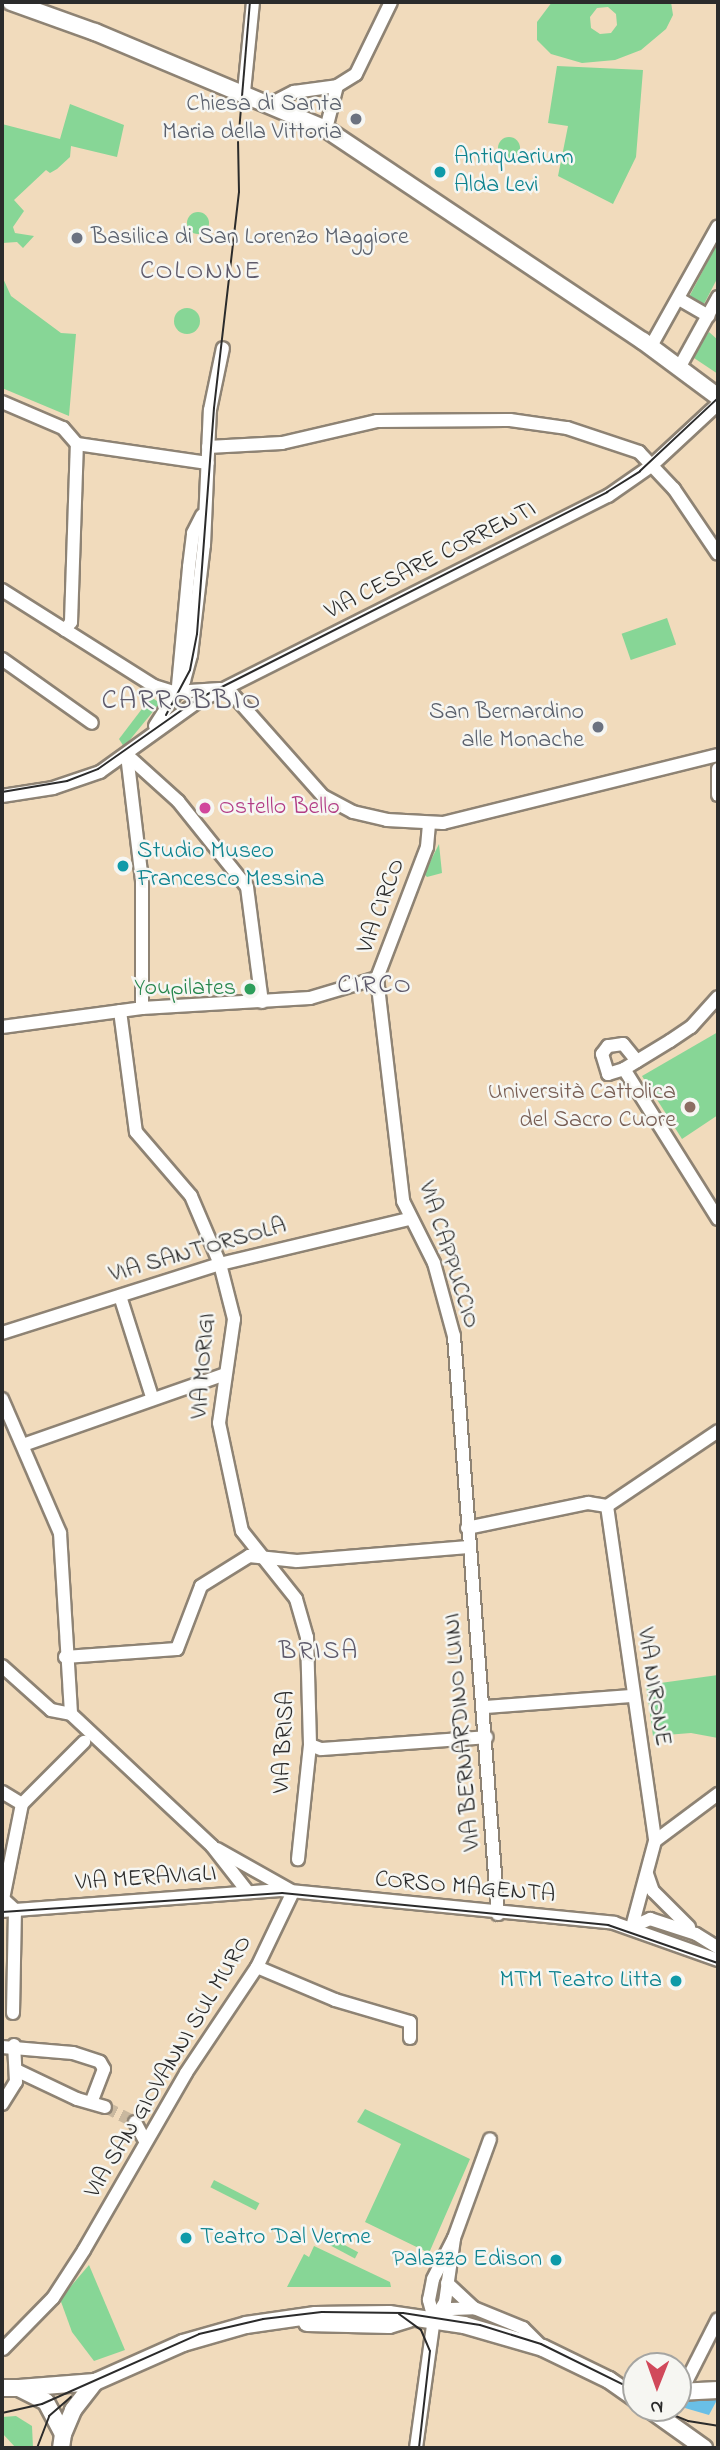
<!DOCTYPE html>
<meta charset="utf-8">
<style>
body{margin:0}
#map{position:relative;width:720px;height:2450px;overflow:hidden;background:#f1dbbc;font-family:"Indie Flower",sans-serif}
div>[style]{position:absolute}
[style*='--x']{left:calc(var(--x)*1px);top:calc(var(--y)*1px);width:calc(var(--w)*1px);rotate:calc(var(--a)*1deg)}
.green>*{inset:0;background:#87d696;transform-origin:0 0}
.round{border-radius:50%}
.water>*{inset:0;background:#69bfe6}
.minor-tunnel>*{height:12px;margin-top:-6px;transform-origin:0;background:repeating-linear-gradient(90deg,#c9b89f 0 12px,transparent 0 18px)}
.roads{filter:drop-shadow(2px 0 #8e8374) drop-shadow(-2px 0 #8e8374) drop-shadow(0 2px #8e8374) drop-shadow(0 -2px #8e8374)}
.minor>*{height:12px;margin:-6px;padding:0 6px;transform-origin:6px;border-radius:6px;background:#fff}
.tertiary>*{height:16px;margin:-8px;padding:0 8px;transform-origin:8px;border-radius:8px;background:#fff}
.tram>*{height:2px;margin:-1px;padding:0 1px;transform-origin:1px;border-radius:1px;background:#2b2b2b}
.dots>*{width:19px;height:19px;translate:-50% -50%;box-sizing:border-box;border:4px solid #f6f6f2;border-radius:50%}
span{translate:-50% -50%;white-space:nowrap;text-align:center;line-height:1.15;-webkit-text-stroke:5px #f6f6f2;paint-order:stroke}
.worship-label{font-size:24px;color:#5b616d}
.right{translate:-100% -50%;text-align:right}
.left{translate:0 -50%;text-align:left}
.culture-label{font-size:24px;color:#0d838f}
.street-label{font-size:24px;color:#2b2b2b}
.hotel-label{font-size:24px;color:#b23c85}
.leisure-label{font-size:24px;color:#27864d}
.education-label{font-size:24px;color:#785e54}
.neighbourhood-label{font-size:26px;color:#5e5a6b;letter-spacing:2px}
.quarter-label{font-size:28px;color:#5e5a6b;letter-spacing:2px}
.frame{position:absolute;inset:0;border:4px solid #2b2b2b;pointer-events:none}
.north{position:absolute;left:622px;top:2352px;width:70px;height:70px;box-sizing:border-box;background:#f6f6f2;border:2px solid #a5a5a2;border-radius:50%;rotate:181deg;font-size:19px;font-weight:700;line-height:28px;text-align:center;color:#2b2b2b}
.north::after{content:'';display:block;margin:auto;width:24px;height:32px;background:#d1495b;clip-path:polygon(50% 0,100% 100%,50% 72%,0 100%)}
</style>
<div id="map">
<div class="green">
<div style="clip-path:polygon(evenodd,552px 2px,671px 2px,673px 15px,666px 29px,641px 50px,615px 60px,582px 63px,551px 54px,537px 40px,537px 22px,552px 2px,608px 7px,616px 14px,617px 25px,611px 33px,600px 34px,591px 28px,590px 17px,597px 8px,608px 7px)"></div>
<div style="clip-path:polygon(557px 66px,643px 70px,636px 157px,613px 204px,558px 176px,568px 126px,548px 123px)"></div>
<div style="clip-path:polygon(70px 104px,124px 125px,117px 157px,71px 146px,70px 157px,57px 169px,50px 173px,46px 170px,14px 200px,24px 211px,13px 227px,15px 233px,34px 236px,23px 248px,17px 242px,2px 243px,2px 124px,60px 139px)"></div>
<div class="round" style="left:498px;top:137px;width:22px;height:22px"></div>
<div class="round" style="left:187px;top:212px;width:22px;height:22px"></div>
<div style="clip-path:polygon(718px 242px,718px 277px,704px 304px,689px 297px)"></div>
<div style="clip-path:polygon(2px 276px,11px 296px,61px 333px,76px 334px,69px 416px,2px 388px)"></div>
<div class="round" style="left:174px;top:308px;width:26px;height:26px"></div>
<div style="clip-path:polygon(709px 332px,718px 340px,718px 374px,691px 356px)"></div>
<div style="left:667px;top:618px;width:28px;height:48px;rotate:71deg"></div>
<div style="clip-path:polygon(151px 697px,160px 703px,124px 747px,119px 739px)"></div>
<div style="clip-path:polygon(439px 844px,442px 873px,427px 877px,424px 874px)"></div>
<div style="clip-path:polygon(718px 1032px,718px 1115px,682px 1139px,642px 1076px)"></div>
<div style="clip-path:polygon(718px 1675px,718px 1738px,691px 1733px,653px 1736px,646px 1685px)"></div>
<div style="clip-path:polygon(365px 2109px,470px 2159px,429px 2253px,365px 2222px,401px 2144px,357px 2122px)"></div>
<div style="left:214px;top:2180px;width:51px;height:8px;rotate:27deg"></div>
<div style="left:322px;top:2233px;width:41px;height:7px;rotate:28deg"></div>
<div style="clip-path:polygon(314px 2246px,390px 2282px,391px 2287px,287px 2287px,304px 2254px,309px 2257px)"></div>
<div style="clip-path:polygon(89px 2265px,125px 2350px,94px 2361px,72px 2332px,60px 2299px)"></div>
<div style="clip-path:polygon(16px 2416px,32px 2426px,33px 2448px,16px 2448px,2px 2433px,2px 2417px)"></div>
</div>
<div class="water">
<div style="clip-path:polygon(678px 2398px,718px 2397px,718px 2398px,709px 2415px,678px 2406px)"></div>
</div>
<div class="minor-tunnel">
<div style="--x:105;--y:2107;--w:34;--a:27"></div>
</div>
<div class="roads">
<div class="minor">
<div style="--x:244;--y:92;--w:90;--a:-84.3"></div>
<div style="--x:272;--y:103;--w:25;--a:-27"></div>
<div style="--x:294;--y:92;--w:43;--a:-7.9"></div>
<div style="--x:337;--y:86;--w:22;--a:-32"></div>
<div style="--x:356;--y:74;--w:80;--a:-64.1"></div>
<div style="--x:326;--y:129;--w:44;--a:-75.7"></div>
<div style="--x:679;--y:299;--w:34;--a:30"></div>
<div style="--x:651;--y:346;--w:137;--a:-60.8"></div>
<div style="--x:679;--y:368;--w:81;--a:-61.2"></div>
<div style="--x:2;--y:402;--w:66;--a:23.1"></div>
<div style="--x:63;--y:428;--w:21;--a:49"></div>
<div style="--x:77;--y:444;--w:132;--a:8.3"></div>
<div style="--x:208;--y:447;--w:74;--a:-3.1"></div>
<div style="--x:282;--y:443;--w:98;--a:-13"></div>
<div style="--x:377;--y:421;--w:133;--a:-0.4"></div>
<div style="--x:510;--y:420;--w:58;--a:8"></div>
<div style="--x:567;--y:428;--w:76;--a:18.4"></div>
<div style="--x:639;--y:452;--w:51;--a:46.6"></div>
<div style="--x:674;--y:489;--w:78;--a:55.9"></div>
<div style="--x:2;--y:590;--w:180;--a:32.3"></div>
<div style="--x:154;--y:686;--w:21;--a:17"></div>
<div style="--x:174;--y:692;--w:46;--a:-3.7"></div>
<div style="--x:65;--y:630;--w:10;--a:-53"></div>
<div style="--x:71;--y:622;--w:178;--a:-88.1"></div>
<div style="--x:2;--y:659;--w:110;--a:35.4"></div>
<div style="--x:178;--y:686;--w:120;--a:-84.7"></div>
<div style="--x:189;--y:567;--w:34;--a:-83"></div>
<div style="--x:193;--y:533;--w:20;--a:-63"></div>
<div style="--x:227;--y:688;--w:144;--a:48.4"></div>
<div style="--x:323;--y:796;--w:34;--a:28"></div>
<div style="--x:353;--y:812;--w:35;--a:13"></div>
<div style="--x:387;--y:820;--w:56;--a:3.1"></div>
<div style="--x:443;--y:823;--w:283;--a:-13.9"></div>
<div style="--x:155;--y:726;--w:54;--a:-57.2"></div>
<div style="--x:184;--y:681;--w:27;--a:-75"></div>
<div style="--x:191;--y:655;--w:111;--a:-83.3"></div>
<div style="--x:204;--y:545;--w:135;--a:-87.5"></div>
<div style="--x:210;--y:410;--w:63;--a:-78.2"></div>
<div style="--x:127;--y:755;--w:69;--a:42"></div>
<div style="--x:178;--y:801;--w:110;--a:51.3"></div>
<div style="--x:247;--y:887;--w:116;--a:82.6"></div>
<div style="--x:127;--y:755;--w:126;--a:83.2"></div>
<div style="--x:142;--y:880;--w:128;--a:90"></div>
<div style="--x:718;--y:769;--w:26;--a:90"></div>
<div style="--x:2;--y:796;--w:52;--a:-8.9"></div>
<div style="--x:53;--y:788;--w:50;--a:-18.8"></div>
<div style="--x:100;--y:772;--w:118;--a:-35.7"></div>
<div style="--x:196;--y:703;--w:461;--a:-26.7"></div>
<div style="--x:608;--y:496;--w:52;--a:-34.9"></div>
<div style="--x:651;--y:466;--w:91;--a:-42.8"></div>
<div style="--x:377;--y:978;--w:225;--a:83.3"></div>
<div style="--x:403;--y:1201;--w:69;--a:63.4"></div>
<div style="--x:434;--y:1263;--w:76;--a:74.7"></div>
<div style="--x:454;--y:1336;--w:580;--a:85.65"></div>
<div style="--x:120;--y:1011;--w:122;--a:82.5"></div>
<div style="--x:136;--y:1132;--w:84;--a:49.3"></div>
<div style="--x:191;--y:1196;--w:74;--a:66.9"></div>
<div style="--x:220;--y:1264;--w:57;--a:75.7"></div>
<div style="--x:234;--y:1319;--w:105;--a:98.2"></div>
<div style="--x:219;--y:1423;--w:110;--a:78"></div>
<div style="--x:242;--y:1531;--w:87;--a:51.5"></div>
<div style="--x:296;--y:1599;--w:40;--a:74"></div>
<div style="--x:307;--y:1637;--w:108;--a:88.4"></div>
<div style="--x:310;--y:1745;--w:115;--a:96"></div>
<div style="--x:2;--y:1027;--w:141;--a:-7.7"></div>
<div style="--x:142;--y:1008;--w:168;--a:-3.4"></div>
<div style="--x:310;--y:998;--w:70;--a:-16.6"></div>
<div style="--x:377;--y:978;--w:140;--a:-69.1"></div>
<div style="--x:427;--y:847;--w:23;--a:-85"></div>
<div style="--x:637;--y:1061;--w:22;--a:-129"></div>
<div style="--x:623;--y:1044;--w:15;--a:172"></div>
<div style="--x:608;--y:1046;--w:10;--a:127"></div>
<div style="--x:602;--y:1054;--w:21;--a:73"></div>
<div style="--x:608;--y:1074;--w:17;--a:-17"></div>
<div style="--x:624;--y:1069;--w:54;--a:-31.3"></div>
<div style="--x:670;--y:1041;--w:25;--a:-34"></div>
<div style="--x:691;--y:1027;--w:40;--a:-48"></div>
<div style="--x:624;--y:1069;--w:177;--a:57.9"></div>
<div style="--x:120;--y:1296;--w:106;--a:72.4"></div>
<div style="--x:2;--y:1333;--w:229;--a:-17.6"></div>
<div style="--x:220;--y:1264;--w:194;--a:-13.4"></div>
<div style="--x:2;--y:1399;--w:146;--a:66.6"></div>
<div style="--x:60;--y:1533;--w:181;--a:86.5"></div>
<div style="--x:23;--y:1445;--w:212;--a:-19.3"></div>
<div style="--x:607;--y:1506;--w:338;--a:81.8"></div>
<div style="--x:655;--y:1841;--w:89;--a:105"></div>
<div style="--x:467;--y:1528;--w:124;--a:-11.7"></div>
<div style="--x:588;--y:1503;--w:19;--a:9"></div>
<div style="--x:607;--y:1506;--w:134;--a:-34"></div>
<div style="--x:65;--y:1657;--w:112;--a:-4.1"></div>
<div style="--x:177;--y:1649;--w:67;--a:-69.1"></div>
<div style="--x:201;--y:1586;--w:57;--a:-32"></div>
<div style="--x:249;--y:1556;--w:48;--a:5.9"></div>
<div style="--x:297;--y:1561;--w:172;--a:-4.7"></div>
<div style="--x:2;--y:1666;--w:66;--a:41.9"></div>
<div style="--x:51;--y:1710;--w:20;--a:11"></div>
<div style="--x:485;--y:1707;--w:147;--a:-4.3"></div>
<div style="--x:71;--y:1714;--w:193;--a:43.1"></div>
<div style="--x:212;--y:1846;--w:58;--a:52"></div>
<div style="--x:310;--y:1745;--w:12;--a:20"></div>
<div style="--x:321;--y:1749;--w:166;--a:-4.1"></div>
<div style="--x:2;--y:1792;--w:23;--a:31"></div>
<div style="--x:655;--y:1841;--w:79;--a:-36.7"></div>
<div style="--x:217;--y:1849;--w:84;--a:29.3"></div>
<div style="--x:647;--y:1874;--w:18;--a:71"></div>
<div style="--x:653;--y:1891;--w:51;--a:45"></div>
<div style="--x:15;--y:1910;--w:16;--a:-137"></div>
<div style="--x:3;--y:1899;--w:97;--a:-78.7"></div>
<div style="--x:22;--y:1804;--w:88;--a:-45"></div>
<div style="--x:2;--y:1911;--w:279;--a:-4.3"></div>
<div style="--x:280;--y:1890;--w:336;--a:5.6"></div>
<div style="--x:614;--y:1923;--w:110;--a:19.6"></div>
<div style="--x:632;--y:1927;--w:20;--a:-24"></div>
<div style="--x:650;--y:1919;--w:48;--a:18.1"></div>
<div style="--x:696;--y:1934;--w:26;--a:32"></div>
<div style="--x:257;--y:1967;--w:85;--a:22.9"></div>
<div style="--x:335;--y:2000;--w:78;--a:16.3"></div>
<div style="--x:410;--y:2022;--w:16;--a:90"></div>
<div style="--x:13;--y:2013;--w:103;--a:-88.9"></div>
<div style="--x:2;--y:2047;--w:71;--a:4.8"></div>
<div style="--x:73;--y:2053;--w:28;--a:18"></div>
<div style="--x:100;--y:2062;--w:8;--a:60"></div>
<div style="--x:104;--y:2069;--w:33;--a:111"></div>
<div style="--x:18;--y:2071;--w:65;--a:25.4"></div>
<div style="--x:77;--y:2099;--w:29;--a:16"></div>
<div style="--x:2;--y:2104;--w:26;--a:-58"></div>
<div style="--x:16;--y:2082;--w:37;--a:-93"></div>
<div style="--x:135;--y:2122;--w:21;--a:62"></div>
<div style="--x:447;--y:2283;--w:37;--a:43"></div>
<div style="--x:437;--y:2315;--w:15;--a:-58"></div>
<div style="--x:445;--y:2302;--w:64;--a:-81.9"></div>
<div style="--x:434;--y:2319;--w:20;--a:-30"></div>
<div style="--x:451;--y:2309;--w:23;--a:-2"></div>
<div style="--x:474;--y:2308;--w:53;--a:22.2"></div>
<div style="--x:523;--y:2328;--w:28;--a:45"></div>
<div style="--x:3;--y:2349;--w:71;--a:-45.6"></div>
<div style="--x:53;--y:2298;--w:57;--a:-57.1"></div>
<div style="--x:84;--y:2250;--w:204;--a:-60"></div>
<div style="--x:186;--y:2073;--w:128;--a:-56.2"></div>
<div style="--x:257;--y:1967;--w:83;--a:-64.4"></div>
<div style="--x:687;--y:2380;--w:68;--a:-63.1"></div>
<div style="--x:416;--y:2448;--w:130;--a:-82.1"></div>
<div style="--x:434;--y:2319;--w:20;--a:-105"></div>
<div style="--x:429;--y:2300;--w:21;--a:-79"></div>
<div style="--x:433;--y:2279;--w:46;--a:-62.9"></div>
<div style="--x:454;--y:2238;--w:105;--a:-70"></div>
</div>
<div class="tertiary">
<div style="--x:11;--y:2;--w:89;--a:19.7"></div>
<div style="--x:95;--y:32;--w:251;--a:22.8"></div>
<div style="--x:326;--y:129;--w:381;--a:33.8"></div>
<div style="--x:643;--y:341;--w:94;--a:36.7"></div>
<div style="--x:307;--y:2323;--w:82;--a:1.4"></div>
<div style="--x:389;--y:2325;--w:21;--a:-17"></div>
<div style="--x:2;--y:2388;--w:17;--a:0"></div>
<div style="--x:19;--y:2388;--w:30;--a:27"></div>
<div style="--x:46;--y:2402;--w:36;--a:62"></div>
<div style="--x:63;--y:2434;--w:14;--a:98"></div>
<div style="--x:19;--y:2388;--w:76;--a:-4.5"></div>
<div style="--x:95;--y:2382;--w:96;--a:-23.9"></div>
<div style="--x:183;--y:2343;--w:66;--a:-15.9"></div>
<div style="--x:246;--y:2325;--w:70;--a:-8.2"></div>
<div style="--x:315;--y:2315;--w:74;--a:-0.8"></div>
<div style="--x:389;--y:2314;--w:76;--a:8.3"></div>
<div style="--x:464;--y:2325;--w:82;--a:16.2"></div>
<div style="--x:543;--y:2348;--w:73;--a:25.9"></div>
<div style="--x:609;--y:2380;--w:33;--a:35"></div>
<div style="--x:678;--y:2392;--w:40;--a:-2.9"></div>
<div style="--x:648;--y:2408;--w:69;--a:35.5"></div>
<div style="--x:63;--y:2434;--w:26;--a:-67"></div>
<div style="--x:73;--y:2410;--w:36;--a:-52"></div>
</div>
</div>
<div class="tram">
<div style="--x:239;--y:132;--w:130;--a:-85.2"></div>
<div style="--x:166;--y:715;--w:51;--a:-61.9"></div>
<div style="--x:190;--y:670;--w:37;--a:-79"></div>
<div style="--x:197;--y:634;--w:227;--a:-85.7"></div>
<div style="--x:214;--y:408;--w:217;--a:-83.4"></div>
<div style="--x:239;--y:192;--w:50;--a:-91.1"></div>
<div style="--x:2;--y:792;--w:66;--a:-9.6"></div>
<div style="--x:67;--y:781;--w:33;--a:-21"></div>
<div style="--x:98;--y:769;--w:120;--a:-35.1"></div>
<div style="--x:196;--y:700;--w:461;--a:-26.8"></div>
<div style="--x:607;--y:492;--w:39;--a:-32"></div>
<div style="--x:640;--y:471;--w:107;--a:-43.1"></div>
<div style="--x:2;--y:1912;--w:281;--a:-3.9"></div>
<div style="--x:282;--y:1893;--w:328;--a:5.6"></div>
<div style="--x:608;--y:1925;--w:116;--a:19.1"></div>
<div style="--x:399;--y:2314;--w:27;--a:36"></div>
<div style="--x:421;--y:2330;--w:23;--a:67"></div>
<div style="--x:430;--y:2351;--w:98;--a:96.5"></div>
<div style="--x:656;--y:2408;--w:35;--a:22"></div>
<div style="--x:688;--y:2421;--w:30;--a:9"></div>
<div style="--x:2;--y:2413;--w:41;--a:-12.7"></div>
<div style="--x:42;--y:2404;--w:172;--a:-24"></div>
<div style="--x:199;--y:2334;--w:66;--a:-13.2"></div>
<div style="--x:263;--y:2319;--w:59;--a:-6.8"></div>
<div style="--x:322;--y:2312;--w:81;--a:0.7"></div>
<div style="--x:403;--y:2313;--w:78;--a:8.9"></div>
<div style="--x:480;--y:2325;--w:64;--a:17.3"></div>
<div style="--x:541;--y:2344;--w:106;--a:26.3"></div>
<div style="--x:37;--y:2448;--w:34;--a:-69"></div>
<div style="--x:49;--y:2416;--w:29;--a:-41"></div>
</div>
<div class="dots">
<div style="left:356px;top:119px;background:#6b7280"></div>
<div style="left:440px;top:172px;background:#0f9aa8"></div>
<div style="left:77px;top:238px;background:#6b7280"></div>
<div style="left:598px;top:727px;background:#6b7280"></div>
<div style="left:205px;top:808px;background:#d1479c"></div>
<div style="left:123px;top:866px;background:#0f9aa8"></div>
<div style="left:250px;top:989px;background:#2e9e5b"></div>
<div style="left:690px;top:1107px;background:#8d6e63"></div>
<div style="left:676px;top:1981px;background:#0f9aa8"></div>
<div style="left:186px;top:2238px;background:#0f9aa8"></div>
<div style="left:556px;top:2260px;background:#0f9aa8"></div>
</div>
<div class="worship-label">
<span class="right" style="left:342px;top:119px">Chiesa di Santa<br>Maria della Vittoria</span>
<span class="left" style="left:91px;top:238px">Basilica di San Lorenzo Maggiore</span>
<span class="right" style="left:584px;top:727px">San Bernardino<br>alle Monache</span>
</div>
<div class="culture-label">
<span class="left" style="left:454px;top:172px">Antiquarium<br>Alda Levi</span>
<span class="left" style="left:137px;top:866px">Studio Museo<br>Francesco Messina</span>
<span class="right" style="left:662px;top:1981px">MTM Teatro Litta</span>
<span class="left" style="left:200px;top:2238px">Teatro Dal Verme</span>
<span class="right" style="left:542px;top:2260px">Palazzo Edison</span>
</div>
<div class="street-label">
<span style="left:431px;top:561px;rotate:-27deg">VIA CESARE CORRENTI</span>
<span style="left:382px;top:906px;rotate:-70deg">VIA CIRCO</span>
<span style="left:198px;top:1251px;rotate:-16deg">VIA SANT'ORSOLA</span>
<span style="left:448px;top:1255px;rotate:72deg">VIA CAPPUCCIO</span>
<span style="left:204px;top:1366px;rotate:-86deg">VIA MORIGI</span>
<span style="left:653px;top:1687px;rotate:81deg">VIA NIRONE</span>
<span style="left:463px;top:1732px;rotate:-95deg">VIA BERNARDINO LUINI</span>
<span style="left:285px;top:1742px;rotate:-87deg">VIA BRISA</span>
<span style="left:146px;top:1879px;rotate:-4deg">VIA MERAVIGLI</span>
<span style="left:465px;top:1888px;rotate:5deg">CORSO MAGENTA</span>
<span style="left:169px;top:2067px;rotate:-59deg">VIA SAN GIOVANNI SUL MURO</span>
</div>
<div class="hotel-label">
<span class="left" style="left:219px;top:808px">Ostello Bello</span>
</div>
<div class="leisure-label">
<span class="right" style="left:236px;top:989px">Youpilates</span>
</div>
<div class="education-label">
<span class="right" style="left:676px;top:1107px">Università Cattolica<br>del Sacro Cuore</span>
</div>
<div class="neighbourhood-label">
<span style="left:201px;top:273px">COLONNE</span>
<span style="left:375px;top:987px">CIRCO</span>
<span style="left:319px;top:1653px">BRISA</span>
</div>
<div class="quarter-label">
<span style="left:182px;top:702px">CARROBBIO</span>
</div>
<div class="frame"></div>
<div class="north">N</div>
</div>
